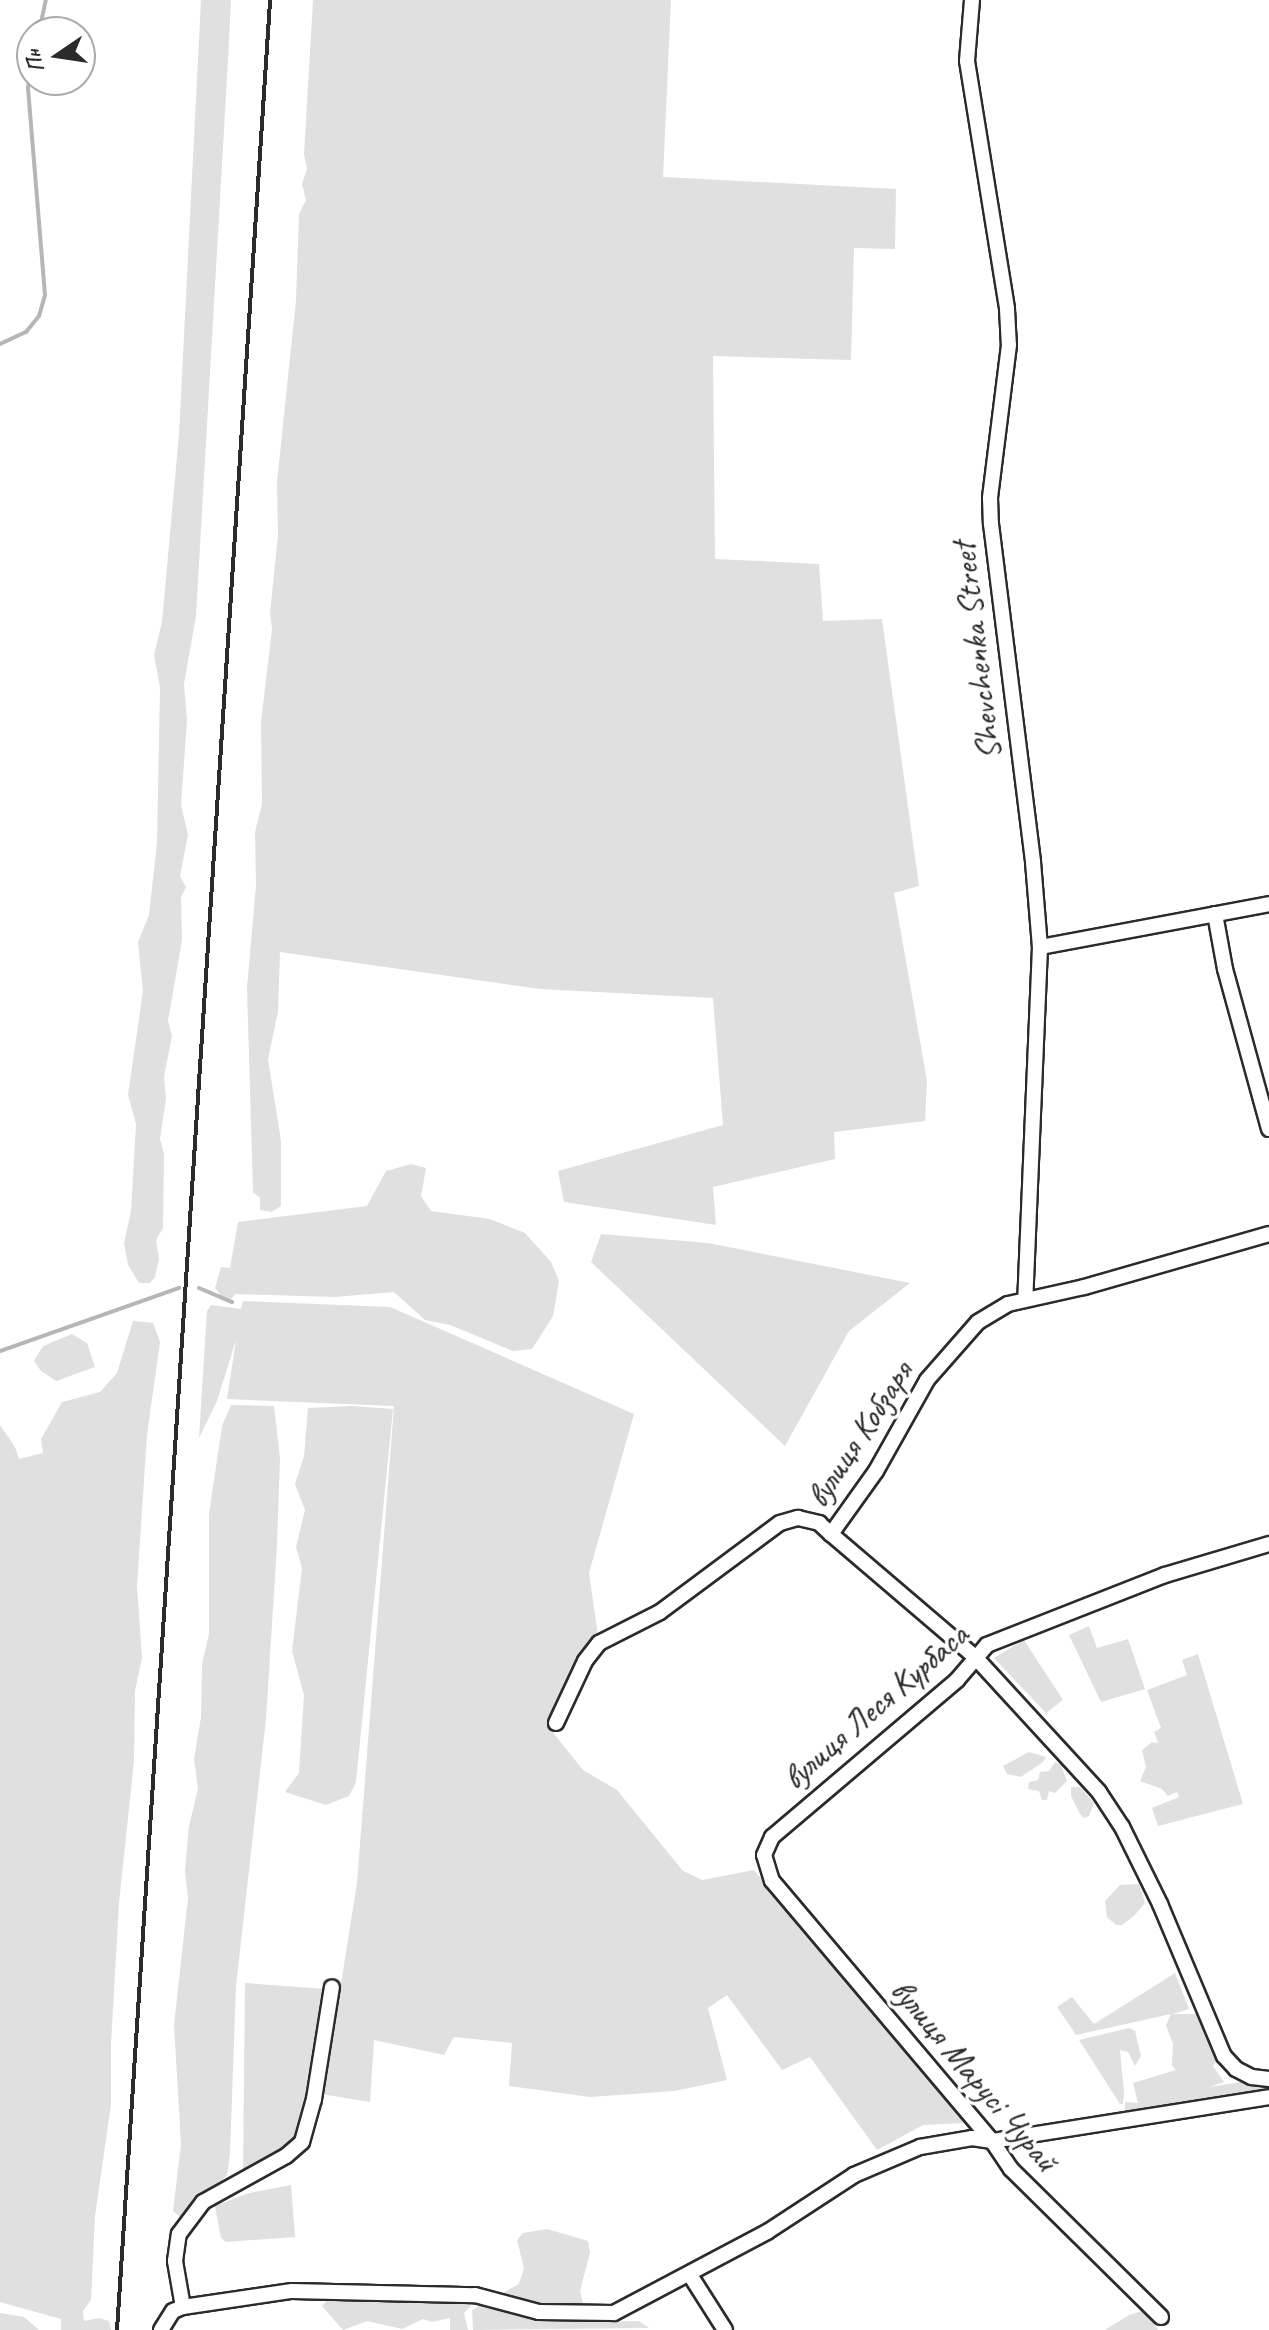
<!DOCTYPE html>
<meta charset="utf-8">
<style>
body{margin:0}
#map{position:relative;width:1269px;height:2330px;overflow:hidden;background:#fff;font-family:Caveat,sans-serif}
div>[style]{position:absolute}
[style*='--x']{left:calc(var(--x)*1px);top:calc(var(--y)*1px);width:calc(var(--w)*1px);rotate:calc(var(--a)*1deg)}
.green>*{inset:0;background:#e0e0e0}
.stream>*{height:4px;margin:-2px;padding:0 2px;transform-origin:2px;border-radius:2px;background:#b6b6b6}
.roads{filter:drop-shadow(2px 0 #2b2b2b) drop-shadow(-2px 0 #2b2b2b) drop-shadow(0 2px #2b2b2b) drop-shadow(0 -2px #2b2b2b)}
.street>*{height:14px;margin:-7px;padding:0 7px;transform-origin:7px;border-radius:7px;background:#fff}
.rail>*{height:4px;margin:-2px;padding:0 2px;transform-origin:2px;border-radius:2px;background:#2b2b2b}
span{translate:-50% -50%;white-space:nowrap;text-align:center;line-height:1.15;-webkit-text-stroke:7px #fff;paint-order:stroke}
.street-label{font-size:34px;color:#2b2b2b}
.north{position:absolute;left:16px;top:16px;width:80px;height:80px;box-sizing:border-box;background:#fff;border:2px solid #aaa;border-radius:50%;rotate:257deg;font-size:22px;font-weight:700;line-height:32px;text-align:center;color:#2b2b2b}
.north::after{content:'';display:block;margin:auto;width:28px;height:36px;background:#2b2b2b;clip-path:polygon(50% 0,100% 100%,50% 72%,0 100%)}
</style>
<div id="map">
<div class="green">
<div style="clip-path:polygon(201px 0,231px 0,228px 60px,196px 616px,184px 684px,187px 721px,181px 805px,188px 835px,180px 876px,186px 887px,181px 897px,182px 940px,168px 1021px,172px 1036px,164px 1077px,166px 1099px,160px 1139px,164px 1154px,163px 1228px,156px 1240px,159px 1259px,155px 1277px,150px 1283px,139px 1283px,128px 1265px,124px 1243px,131px 1211px,136px 1124px,128px 1095px,143px 991px,138px 942px,149px 915px,157px 843px,160px 688px,154px 655px,162px 622px,179px 434px)"></div>
<div style="clip-path:polygon(313px 0,671px 0,663px 177px,896px 189px,895px 249px,854px 248px,851px 360px,713px 356px,715px 559px,819px 564px,823px 621px,882px 619px,919px 886px,894px 893px,927px 1081px,925px 1121px,834px 1132px,835px 1159px,713px 1187px,716px 1225px,564px 1202px,558px 1171px,723px 1125px,713px 998px,540px 989px,280px 952px,278px 1012px,268px 1059px,281px 1141px,281px 1206px,271px 1212px,260px 1210px,260px 1198px,253px 1192px,247px 988px,256px 885px,255px 832px,262px 804px,261px 722px,272px 629px,270px 613px,278px 535px,277px 482px,296px 300px,299px 214px,306px 200px,302px 184px,307px 169px,304px 154px)"></div>
<div style="clip-path:polygon(411px 1164px,426px 1168px,421px 1196px,431px 1211px,490px 1219px,525px 1233px,551px 1262px,559px 1281px,553px 1316px,532px 1349px,513px 1351px,450px 1325px,425px 1320px,394px 1292px,335px 1297px,235px 1294px,231px 1299px,222px 1297px,215px 1288px,221px 1267px,230px 1268px,238px 1222px,367px 1206px,386px 1171px)"></div>
<div style="clip-path:polygon(601px 1234px,708px 1243px,910px 1283px,849px 1331px,785px 1446px,591px 1262px)"></div>
<div style="clip-path:polygon(243px 1301px,390px 1307px,634px 1414px,589px 1573px,598px 1636px,584px 1649px,547px 1725px,583px 1770px,617px 1790px,683px 1871px,702px 1880px,754px 1870px,964px 2123px,923px 2125px,877px 2150px,810px 2057px,782px 2070px,727px 1995px,708px 2008px,727px 2080px,675px 2091px,590px 2097px,509px 2086px,512px 2043px,454px 2037px,444px 2055px,374px 2040px,370px 2102px,309px 2092px,300px 2138px,243px 2173px,245px 1983px,340px 1990px,357px 1883px,394px 1406px,227px 1399px,236px 1340px,217px 1401px,199px 1438px,207px 1311px,211px 1305px,241px 1309px)"></div>
<div style="clip-path:polygon(133px 1321px,153px 1323px,160px 1342px,147px 1435px,137px 1586px,142px 1658px,135px 1691px,134px 1761px,119px 1903px,111px 2044px,111px 2105px,95px 2216px,91px 2300px,83px 2311px,84px 2321px,99px 2318px,109px 2321px,111px 2330px,61px 2330px,61px 2319px,0 2302px,0 1425px,15px 1447px,19px 1459px,43px 1453px,41px 1439px,62px 1402px,100px 1392px,117px 1373px)"></div>
<div style="clip-path:polygon(72px 1334px,87px 1343px,95px 1367px,56px 1381px,41px 1371px,34px 1361px,43px 1346px)"></div>
<div style="clip-path:polygon(231px 1405px,274px 1406px,280px 1458px,277px 1545px,266px 1719px,236px 1986px,230px 2154px,227px 2175px,184px 2220px,173px 2211px,181px 2144px,174px 2025px,188px 1898px,185px 1870px,189px 1826px,198px 1789px,194px 1759px,201px 1717px,202px 1664px,209px 1634px,209px 1514px,222px 1426px)"></div>
<div style="clip-path:polygon(353px 1406px,393px 1409px,356px 1782px,349px 1796px,326px 1805px,285px 1792px,299px 1773px,304px 1695px,292px 1651px,302px 1568px,296px 1547px,305px 1510px,295px 1484px,304px 1456px,308px 1408px)"></div>
<div style="clip-path:polygon(1089px 1626px,1097px 1648px,1128px 1639px,1145px 1689px,1101px 1702px,1069px 1635px)"></div>
<div style="clip-path:polygon(1024px 1640px,1063px 1700px,1046px 1713px,994px 1658px)"></div>
<div style="clip-path:polygon(1198px 1654px,1243px 1804px,1158px 1826px,1152px 1808px,1179px 1797px,1177px 1792px,1168px 1796px,1162px 1789px,1140px 1781px,1146px 1767px,1142px 1750px,1152px 1742px,1158px 1743px,1154px 1732px,1161px 1728px,1147px 1690px,1187px 1675px,1182px 1660px)"></div>
<div style="clip-path:polygon(1029px 1752px,1046px 1757px,1043px 1762px,1021px 1777px,1007px 1774px,1003px 1766px)"></div>
<div style="clip-path:polygon(1055px 1762px,1061px 1765px,1067px 1781px,1055px 1793px,1049px 1791px,1047px 1800px,1042px 1800px,1039px 1791px,1028px 1789px,1029px 1782px,1038px 1780px,1040px 1772px,1049px 1771px)"></div>
<div style="clip-path:polygon(1071px 1787px,1080px 1787px,1094px 1803px,1089px 1816px,1084px 1818px,1080px 1814px,1071px 1796px)"></div>
<div style="clip-path:polygon(1139px 1884px,1145px 1903px,1134px 1916px,1122px 1925px,1116px 1925px,1107px 1917px,1105px 1901px,1120px 1885px)"></div>
<div style="clip-path:polygon(1175px 1973px,1189px 2009px,1173px 2014px,1197px 2014px,1208px 2029px,1216px 2062px,1213px 2066px,1224px 2082px,1209px 2087px,1241px 2082px,1269px 2083px,1269px 2096px,1240px 2098px,1219px 2095px,1201px 2104px,1174px 2104px,1151px 2114px,1125px 2113px,1125px 2102px,1138px 2103px,1133px 2083px,1176px 2070px,1172px 2066px,1173px 2044px,1166px 2025px,1171px 2014px,1076px 2035px,1057px 2007px,1072px 1997px,1094px 2024px)"></div>
<div style="clip-path:polygon(1129px 2028px,1135px 2031px,1141px 2056px,1135px 2066px,1128px 2052px,1120px 2050px,1124px 2093px,1123px 2104px,1120px 2104px,1079px 2040px)"></div>
<div style="clip-path:polygon(291px 2185px,295px 2237px,226px 2242px,221px 2238px,215px 2206px,249px 2193px)"></div>
<div style="clip-path:polygon(547px 2229px,588px 2241px,590px 2253px,580px 2291px,584px 2307px,602px 2322px,639px 2321px,649px 2328px,473px 2330px,472px 2310px,519px 2284px,524px 2268px,517px 2240px,523px 2233px)"></div>
<div style="clip-path:polygon(393px 2296px,469px 2302px,471px 2306px,464px 2313px,468px 2330px,450px 2330px,450px 2318px,432px 2322px,423px 2319px,402px 2329px,367px 2321px,343px 2330px,322px 2306px,327px 2300px,345px 2297px,365px 2301px)"></div>
<div style="clip-path:polygon(1145px 2310px,1158px 2330px,1105px 2330px,1129px 2315px)"></div>
<div style="clip-path:polygon(0 2313px,24px 2317px,39px 2330px,0 2330px)"></div>
</div>
<div class="stream">
<div style="--x:39;--y:32;--w:33;--a:-78"></div>
<div style="--x:0;--y:344;--w:29;--a:-25"></div>
<div style="--x:26;--y:332;--w:21;--a:-51"></div>
<div style="--x:39;--y:316;--w:22;--a:-74"></div>
<div style="--x:45;--y:295;--w:208;--a:-94.7"></div>
<div style="--x:28;--y:88;--w:28;--a:-82"></div>
<div style="--x:199;--y:1288;--w:36;--a:23"></div>
<div style="--x:0;--y:1351;--w:190;--a:-19.4"></div>
</div>
<div class="roads">
<div class="street">
<div style="--x:972;--y:0;--w:61;--a:94.7"></div>
<div style="--x:967;--y:61;--w:251;--a:80.8"></div>
<div style="--x:1007;--y:309;--w:36;--a:87"></div>
<div style="--x:1009;--y:345;--w:154;--a:97.1"></div>
<div style="--x:990;--y:498;--w:26;--a:88"></div>
<div style="--x:991;--y:524;--w:341;--a:82.9"></div>
<div style="--x:1033;--y:862;--w:85;--a:85.3"></div>
<div style="--x:1040;--y:947;--w:352;--a:92.4"></div>
<div style="--x:1215;--y:914;--w:56;--a:79.7"></div>
<div style="--x:1225;--y:969;--w:166;--a:74.6"></div>
<div style="--x:1040;--y:947;--w:233;--a:-10.6"></div>
<div style="--x:831;--y:1534;--w:189;--a:40.5"></div>
<div style="--x:975;--y:1657;--w:183;--a:47.4"></div>
<div style="--x:1099;--y:1792;--w:42;--a:56.7"></div>
<div style="--x:1122;--y:1827;--w:86;--a:63.7"></div>
<div style="--x:1160;--y:1904;--w:165;--a:67.2"></div>
<div style="--x:1224;--y:2056;--w:18;--a:47"></div>
<div style="--x:1236;--y:2069;--w:18;--a:27"></div>
<div style="--x:1252;--y:2077;--w:17;--a:7"></div>
<div style="--x:556;--y:1723;--w:68;--a:-64.9"></div>
<div style="--x:585;--y:1661;--w:23;--a:-52"></div>
<div style="--x:599;--y:1643;--w:68;--a:-26.9"></div>
<div style="--x:660;--y:1612;--w:149;--a:-36.6"></div>
<div style="--x:780;--y:1523;--w:19;--a:-16"></div>
<div style="--x:798;--y:1518;--w:22;--a:13"></div>
<div style="--x:819;--y:1523;--w:16;--a:43"></div>
<div style="--x:831;--y:1534;--w:77;--a:-54.5"></div>
<div style="--x:876;--y:1471;--w:104;--a:-60.7"></div>
<div style="--x:927;--y:1380;--w:77;--a:-48.7"></div>
<div style="--x:978;--y:1322;--w:35;--a:-31"></div>
<div style="--x:1008;--y:1304;--w:78;--a:-12.6"></div>
<div style="--x:1084;--y:1287;--w:192;--a:-16"></div>
<div style="--x:690;--y:2275;--w:65;--a:57.5"></div>
<div style="--x:183;--y:2307;--w:47;--a:-99.9"></div>
<div style="--x:175;--y:2261;--w:27;--a:-82"></div>
<div style="--x:179;--y:2234;--w:40;--a:-53"></div>
<div style="--x:203;--y:2202;--w:95;--a:-29"></div>
<div style="--x:286;--y:2156;--w:21;--a:-41"></div>
<div style="--x:302;--y:2142;--w:45;--a:-74.4"></div>
<div style="--x:314;--y:2099;--w:113;--a:-80.9"></div>
<div style="--x:1161;--y:2317;--w:211;--a:-135.4"></div>
<div style="--x:1011;--y:2169;--w:34;--a:-124"></div>
<div style="--x:992;--y:2141;--w:341;--a:-130.2"></div>
<div style="--x:772;--y:1881;--w:27;--a:-107"></div>
<div style="--x:764;--y:1855;--w:20;--a:-66"></div>
<div style="--x:772;--y:1837;--w:243;--a:-40.3"></div>
<div style="--x:957;--y:1680;--w:46;--a:-49.4"></div>
<div style="--x:987;--y:1645;--w:191;--a:-21.5"></div>
<div style="--x:1165;--y:1575;--w:109;--a:-16.6"></div>
<div style="--x:161;--y:2330;--w:22;--a:-58"></div>
<div style="--x:173;--y:2311;--w:11;--a:-22"></div>
<div style="--x:183;--y:2307;--w:110;--a:-8.4"></div>
<div style="--x:292;--y:2291;--w:183;--a:1.3"></div>
<div style="--x:475;--y:2295;--w:66;--a:14.9"></div>
<div style="--x:539;--y:2312;--w:75;--a:0.8"></div>
<div style="--x:614;--y:2313;--w:173;--a:-27.9"></div>
<div style="--x:767;--y:2232;--w:104;--a:-33.2"></div>
<div style="--x:854;--y:2175;--w:72;--a:-23"></div>
<div style="--x:920;--y:2147;--w:53;--a:-9.8"></div>
<div style="--x:972;--y:2138;--w:20;--a:9"></div>
<div style="--x:992;--y:2141;--w:280;--a:-9"></div>
</div>
</div>
<div class="rail">
<div style="--x:117;--y:2330;--w:2335;--a:-86.24"></div>
</div>
<div class="street-label">
<span style="left:976px;top:651px;rotate:-97deg">Shevchenka Street</span>
<span style="left:859px;top:1434px;rotate:-57deg">вулиця Кобзаря</span>
<span style="left:875px;top:1706px;rotate:-41deg">вулиця Леся Курбаса</span>
<span style="left:975px;top:2075px;rotate:50deg">вулиця Марусі Чурай</span>
</div>
<div class="north">Пн</div>
</div>
